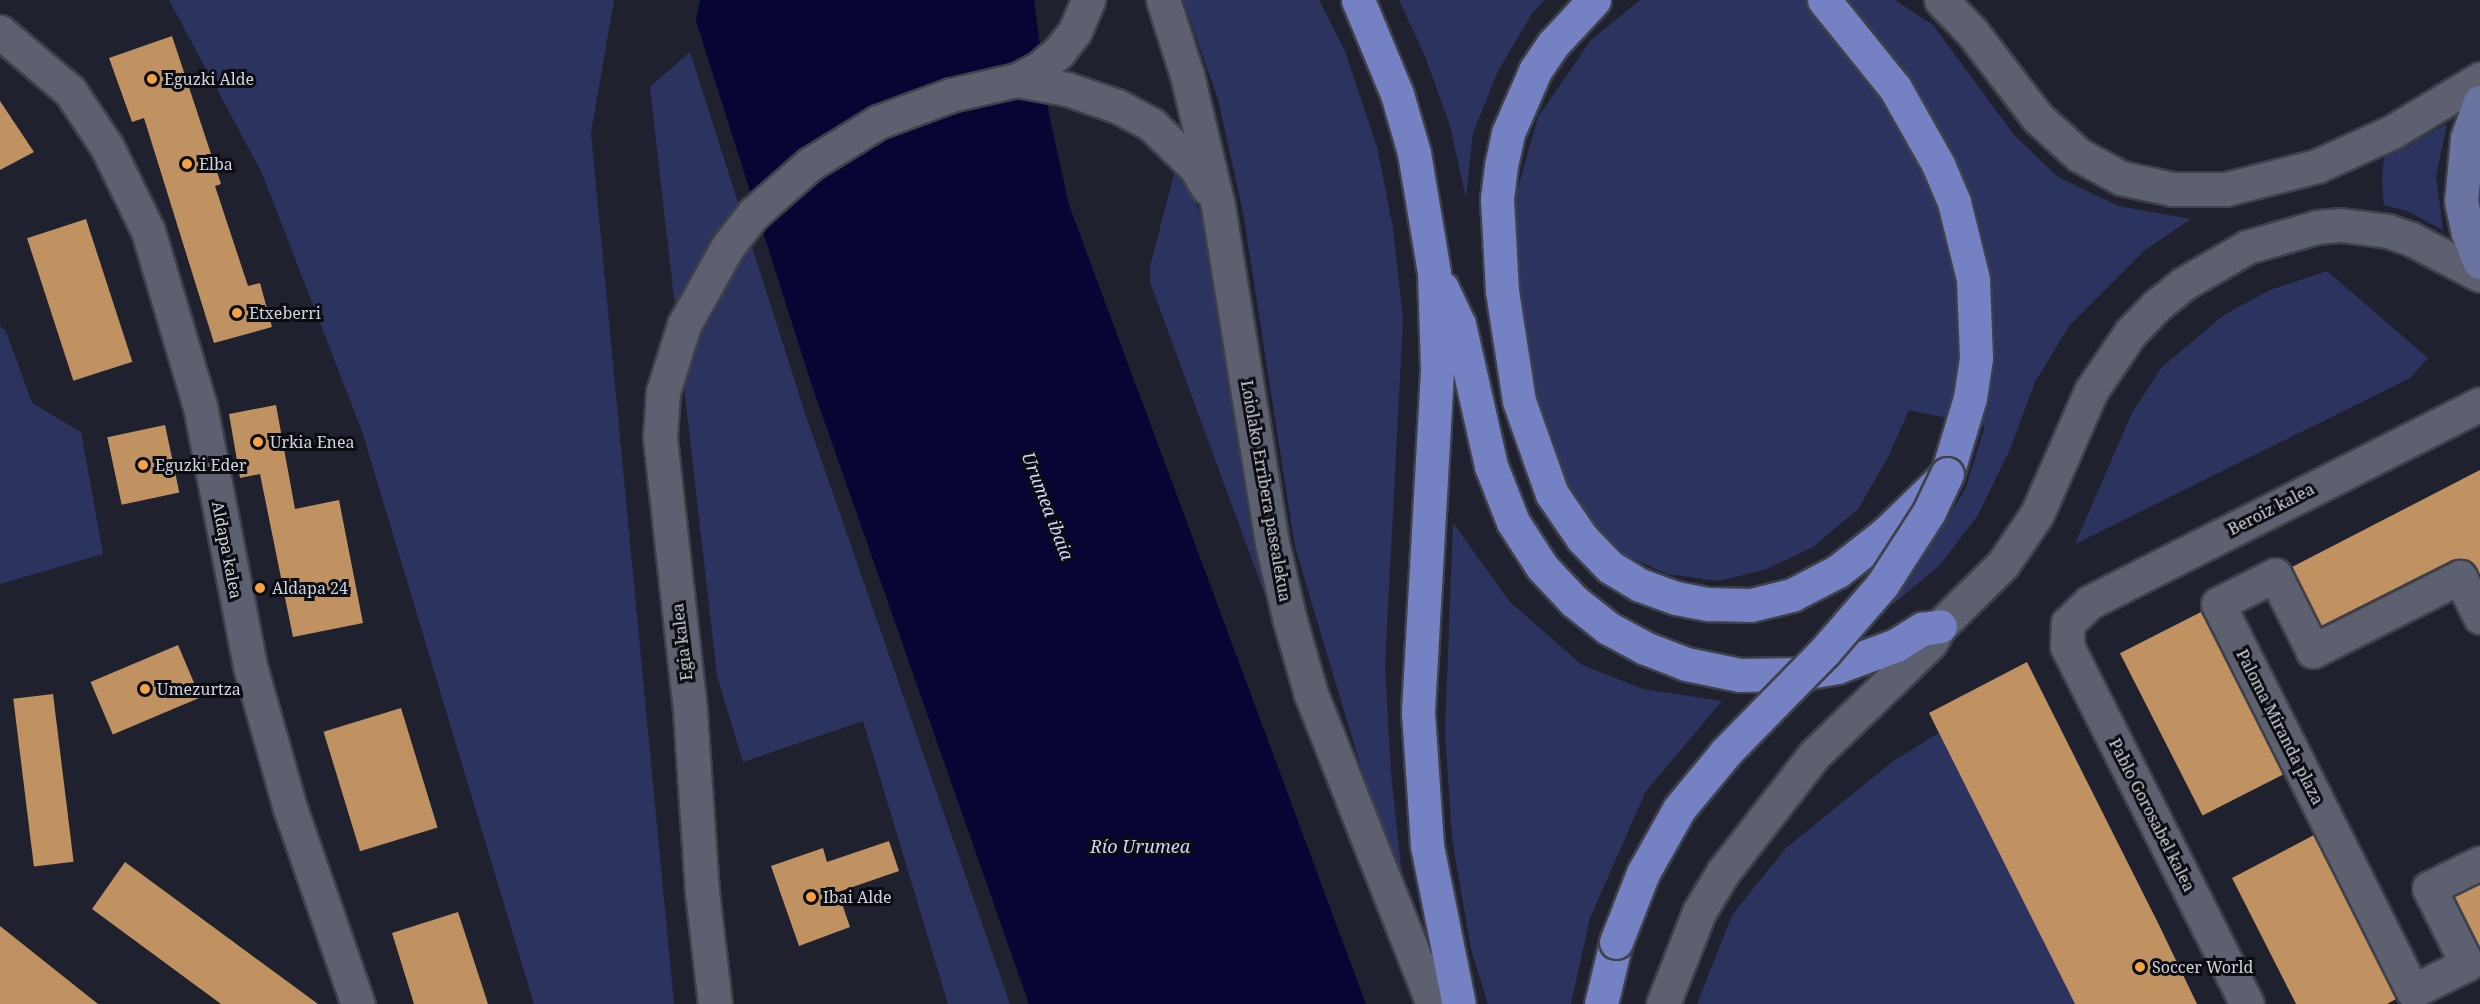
<!DOCTYPE html>
<meta charset="utf-8">
<style>
body{margin:0}
#map{position:relative;width:2480px;height:1004px;overflow:hidden;background:#1f222e;font-family:"Noto Serif",serif}
div>[style]{position:absolute}
[style*='--x']{left:calc(var(--x)*1px);top:calc(var(--y)*1px);width:calc(var(--w)*1px);rotate:calc(var(--a)*1deg)}
.green>*{inset:0;background:#2c335f}
.water>*{inset:0;background:#070533}
.building>*{inset:0;background:#c09161;transform-origin:0 0}
.roads{filter:drop-shadow(2px 0 #3e404a) drop-shadow(-2px 0 #3e404a) drop-shadow(0 2px #3e404a) drop-shadow(0 -2px #3e404a)}
.minor>*{height:33px;margin:-16.5px;padding:0 16.5px;transform-origin:16.5px;border-radius:16.5px;background:#5d606f}
.major>*{height:33px;margin:-16.5px;padding:0 16.5px;transform-origin:16.5px;border-radius:16.5px;background:#6b74a1}
.highway>*{height:33px;margin:-16.5px;padding:0 16.5px;transform-origin:16.5px;border-radius:16.5px;background:#7481c3}
.bridges{filter:drop-shadow(2px 0 #3e404a) drop-shadow(-2px 0 #3e404a) drop-shadow(0 2px #3e404a) drop-shadow(0 -2px #3e404a)}
.highway-bridge>*{height:33px;margin:-16.5px;padding:0 16.5px;transform-origin:16.5px;border-radius:16.5px;background:#7481c3}
.dots>*{width:16px;height:16px;translate:-50% -50%;box-sizing:border-box;border:3px solid #0a0c11;border-radius:50%}
span{translate:-50% -50%;white-space:nowrap;text-align:center;line-height:1.15;-webkit-text-stroke:6px #0a0c11;paint-order:stroke}
.poi-label{font-size:16px;color:#d3d5dd}
.left{translate:0 -50%;text-align:left}
.street-label{font-size:16px;color:#d3d5dd}
.water-label{font-size:18px;color:#ced6f7;font-style:italic}
</style>
<div id="map">
<div class="green">
<div style="clip-path:polygon(169px 0,614px 0,591px 133px,674px 1004px,534px 1004px,362px 431px,261px 171px)"></div>
<div style="clip-path:polygon(1183px 0,1319px 0,1345px 51px,1377px 147px,1393px 228px,1403px 320px,1385px 665px,1391px 774px,1407px 921px,1295px 547px,1243px 212px,1218px 99px)"></div>
<div style="clip-path:polygon(1399px 0,1545px 0,1533px 12px,1498px 71px,1473px 133px,1466px 198px,1450px 126px,1425px 56px)"></div>
<div style="clip-path:polygon(1640px 0,1895px 0,1933px 25px,2014px 135px,2058px 177px,2118px 206px,2191px 219px,2145px 250px,2069px 326px,2035px 382px,2010px 449px,1978px 515px,1940px 565px,1892px 605px,1965px 490px,1985px 426px,1909px 410px,1888px 457px,1858px 509px,1813px 547px,1764px 570px,1718px 581px,1667px 574px,1610px 548px,1576px 508px,1544px 435px,1524px 351px,1508px 240px,1517px 191px,1538px 117px,1591px 40px)"></div>
<div style="clip-path:polygon(690px 52px,804px 410px,1010px 1004px,948px 1004px,863px 721px,743px 762px,717px 676px,650px 87px)"></div>
<div style="clip-path:polygon(2447px 124px,2436px 176px,2443px 230px,2407px 211px,2384px 205px,2382px 180px,2384px 157px)"></div>
<div style="clip-path:polygon(1176px 167px,1204px 219px,1285px 650px,1150px 282px,1150px 266px)"></div>
<div style="clip-path:polygon(2327px 271px,2428px 358px,2410px 378px,2075px 544px,2132px 413px,2162px 367px,2224px 315px,2270px 290px)"></div>
<div style="clip-path:polygon(0 326px,6px 331px,32px 403px,81px 432px,103px 554px,0 584px)"></div>
<div style="clip-path:polygon(1453px 523px,1510px 602px,1582px 665px,1643px 689px,1722px 701px,1646px 791px,1590px 918px,1571px 1004px,1488px 1004px,1471px 949px,1452px 838px,1445px 731px)"></div>
<div style="clip-path:polygon(2020px 682px,2186px 1004px,1697px 1004px,1732px 915px,1786px 848px,1892px 762px)"></div>
</div>
<div class="water">
<div style="clip-path:polygon(700px 0,1034px 0,1049px 114px,1069px 205px,1366px 1004px,1029px 1004px,812px 386px,696px 21px)"></div>
</div>
<div class="building">
<div style="clip-path:polygon(172px 36px,221px 184px,215px 186px,248px 286px,260px 283px,272px 327px,214px 343px,144px 118px,132px 122px,109px 58px)"></div>
<div style="clip-path:polygon(0 101px,34px 152px,0 170px)"></div>
<div style="left:86px;top:219px;width:150px;height:62px;rotate:72deg"></div>
<div style="clip-path:polygon(276px 405px,295px 509px,339px 500px,363px 623px,293px 637px,260px 474px,240px 478px,229px 414px)"></div>
<div style="left:165px;top:425px;width:69px;height:59px;rotate:78deg"></div>
<div style="clip-path:polygon(2480px 470px,2480px 575px,2470px 561px,2452px 560px,2321px 626px,2292px 567px)"></div>
<div style="left:2201px;top:612px;width:182px;height:91px;rotate:63deg"></div>
<div style="left:178px;top:645px;width:57px;height:95px;rotate:67deg"></div>
<div style="clip-path:polygon(2027px 662px,2159px 925px,2197px 1004px,2075px 1004px,1929px 713px)"></div>
<div style="left:53px;top:694px;width:169px;height:40px;rotate:83deg"></div>
<div style="left:401px;top:708px;width:125px;height:81px;rotate:73deg"></div>
<div style="clip-path:polygon(2314px 835px,2396px 999px,2387px 1004px,2296px 1004px,2232px 878px)"></div>
<div style="clip-path:polygon(889px 841px,899px 871px,838px 892px,850px 927px,799px 946px,771px 866px,823px 848px,827px 862px)"></div>
<div style="clip-path:polygon(125px 862px,318px 1004px,221px 1004px,92px 909px)"></div>
<div style="clip-path:polygon(2480px 884px,2480px 948px,2454px 897px)"></div>
<div style="clip-path:polygon(458px 912px,488px 1004px,414px 1004px,392px 933px)"></div>
<div style="clip-path:polygon(0 926px,98px 1004px,0 1004px)"></div>
</div>
<div class="roads">
<div class="minor">
<div style="--x:1163;--y:0;--w:79;--a:72.3"></div>
<div style="--x:1187;--y:75;--w:135;--a:76.7"></div>
<div style="--x:1218;--y:206;--w:341;--a:80.9"></div>
<div style="--x:1272;--y:543;--w:80;--a:77"></div>
<div style="--x:1290;--y:621;--w:76;--a:74"></div>
<div style="--x:1311;--y:694;--w:333;--a:68.5"></div>
<div style="--x:1941;--y:0;--w:45;--a:45.9"></div>
<div style="--x:1972;--y:32;--w:108;--a:52.5"></div>
<div style="--x:2038;--y:118;--w:55;--a:42.1"></div>
<div style="--x:2079;--y:155;--w:48;--a:28.7"></div>
<div style="--x:2121;--y:178;--w:52;--a:12.2"></div>
<div style="--x:2172;--y:189;--w:54;--a:0"></div>
<div style="--x:2226;--y:189;--w:94;--a:-14.2"></div>
<div style="--x:2317;--y:166;--w:82;--a:-24.4"></div>
<div style="--x:2392;--y:132;--w:103;--a:-31.1"></div>
<div style="--x:0;--y:32;--w:92;--a:40.1"></div>
<div style="--x:70;--y:91;--w:67;--a:56.5"></div>
<div style="--x:107;--y:147;--w:93;--a:64"></div>
<div style="--x:148;--y:231;--w:183;--a:73.5"></div>
<div style="--x:200;--y:406;--w:265;--a:79.1"></div>
<div style="--x:250;--y:666;--w:148;--a:74.3"></div>
<div style="--x:290;--y:808;--w:207;--a:70.9"></div>
<div style="--x:1017;--y:80;--w:51;--a:10.2"></div>
<div style="--x:1067;--y:89;--w:53;--a:18.8"></div>
<div style="--x:1117;--y:106;--w:40;--a:28"></div>
<div style="--x:1152;--y:125;--w:62;--a:44.3"></div>
<div style="--x:1196;--y:168;--w:22;--a:60"></div>
<div style="--x:2480;--y:617;--w:45;--a:-116.6"></div>
<div style="--x:2460;--y:577;--w:165;--a:153.3"></div>
<div style="--x:2313;--y:651;--w:85;--a:-116.6"></div>
<div style="--x:2275;--y:575;--w:64;--a:153"></div>
<div style="--x:2218;--y:604;--w:433;--a:63.3"></div>
<div style="--x:2413;--y:991;--w:60;--a:-26.6"></div>
<div style="--x:2467;--y:964;--w:85;--a:-116.6"></div>
<div style="--x:2429;--y:888;--w:57;--a:-26.1"></div>
<div style="--x:715;--y:1004;--w:113;--a:-96.6"></div>
<div style="--x:702;--y:892;--w:182;--a:-93.8"></div>
<div style="--x:690;--y:710;--w:275;--a:-96.3"></div>
<div style="--x:660;--y:437;--w:45;--a:-86.2"></div>
<div style="--x:663;--y:392;--w:70;--a:-72.6"></div>
<div style="--x:684;--y:325;--w:90;--a:-60.9"></div>
<div style="--x:728;--y:246;--w:41;--a:-52"></div>
<div style="--x:753;--y:214;--w:76;--a:-41.3"></div>
<div style="--x:810;--y:164;--w:80;--a:-31.7"></div>
<div style="--x:878;--y:122;--w:78;--a:-20.3"></div>
<div style="--x:951;--y:95;--w:68;--a:-12.8"></div>
<div style="--x:1017;--y:80;--w:24;--a:-28"></div>
<div style="--x:1038;--y:69;--w:26;--a:-39"></div>
<div style="--x:1058;--y:53;--w:28;--a:-52"></div>
<div style="--x:1075;--y:31;--w:34;--a:-67"></div>
<div style="--x:1663;--y:1004;--w:99;--a:-68.6"></div>
<div style="--x:1699;--y:912;--w:47;--a:-59"></div>
<div style="--x:1723;--y:872;--w:148;--a:-52.1"></div>
<div style="--x:1814;--y:755;--w:161;--a:-44"></div>
<div style="--x:1930;--y:643;--w:20;--a:-60"></div>
<div style="--x:1940;--y:626;--w:88;--a:-44.5"></div>
<div style="--x:2003;--y:564;--w:60;--a:-55.8"></div>
<div style="--x:2037;--y:514;--w:134;--a:-66.3"></div>
<div style="--x:2091;--y:391;--w:71;--a:-55.9"></div>
<div style="--x:2131;--y:332;--w:36;--a:-46"></div>
<div style="--x:2156;--y:306;--w:35;--a:-39"></div>
<div style="--x:2183;--y:284;--w:74;--a:-30"></div>
<div style="--x:2247;--y:247;--w:73;--a:-15.9"></div>
<div style="--x:2317;--y:227;--w:24;--a:-5"></div>
<div style="--x:2341;--y:225;--w:47;--a:7.3"></div>
<div style="--x:2388;--y:231;--w:24;--a:19"></div>
<div style="--x:2411;--y:239;--w:78;--a:27.6"></div>
<div style="--x:2247;--y:1004;--w:401;--a:-116.7"></div>
<div style="--x:2067;--y:646;--w:23;--a:-88"></div>
<div style="--x:2068;--y:623;--w:30;--a:-44"></div>
<div style="--x:2090;--y:602;--w:437;--a:-26.9"></div>
</div>
<div class="major">
<div style="--x:2480;--y:102;--w:38;--a:110"></div>
<div style="--x:2467;--y:138;--w:63;--a:95.4"></div>
<div style="--x:2461;--y:201;--w:33;--a:78"></div>
<div style="--x:2468;--y:233;--w:31;--a:68"></div>
</div>
<div class="highway">
<div style="--x:1358;--y:0;--w:102;--a:67.5"></div>
<div style="--x:1397;--y:94;--w:61;--a:73.9"></div>
<div style="--x:1414;--y:153;--w:122;--a:80.5"></div>
<div style="--x:1434;--y:273;--w:98;--a:88.2"></div>
<div style="--x:1437;--y:371;--w:343;--a:93.2"></div>
<div style="--x:1418;--y:713;--w:133;--a:86.1"></div>
<div style="--x:1427;--y:846;--w:161;--a:78.6"></div>
<div style="--x:1594;--y:0;--w:60;--a:133"></div>
<div style="--x:1553;--y:44;--w:32;--a:124"></div>
<div style="--x:1535;--y:71;--w:68;--a:113.5"></div>
<div style="--x:1508;--y:133;--w:34;--a:102"></div>
<div style="--x:1501;--y:166;--w:33;--a:97"></div>
<div style="--x:1497;--y:199;--w:92;--a:86.9"></div>
<div style="--x:1502;--y:291;--w:111;--a:81.2"></div>
<div style="--x:1519;--y:401;--w:99;--a:70.5"></div>
<div style="--x:1552;--y:494;--w:53;--a:55.7"></div>
<div style="--x:1582;--y:538;--w:40;--a:46"></div>
<div style="--x:1610;--y:567;--w:35;--a:31"></div>
<div style="--x:1640;--y:585;--w:38;--a:20"></div>
<div style="--x:1676;--y:598;--w:33;--a:11"></div>
<div style="--x:1708;--y:604;--w:43;--a:1.3"></div>
<div style="--x:1751;--y:605;--w:42;--a:-13.7"></div>
<div style="--x:1792;--y:595;--w:52;--a:-27.6"></div>
<div style="--x:1838;--y:571;--w:61;--a:-38.4"></div>
<div style="--x:1886;--y:533;--w:85;--a:-44"></div>
<div style="--x:1947;--y:474;--w:79;--a:-73.2"></div>
<div style="--x:1970;--y:398;--w:40;--a:-81.5"></div>
<div style="--x:1976;--y:358;--w:79;--a:-92.2"></div>
<div style="--x:1973;--y:279;--w:79;--a:-103.9"></div>
<div style="--x:1954;--y:202;--w:39;--a:-113"></div>
<div style="--x:1939;--y:166;--w:90;--a:-119.4"></div>
<div style="--x:1895;--y:88;--w:113;--a:-128.9"></div>
<div style="--x:1442;--y:288;--w:40;--a:65"></div>
<div style="--x:1459;--y:324;--w:146;--a:77.3"></div>
<div style="--x:1491;--y:466;--w:60;--a:68.6"></div>
<div style="--x:1513;--y:522;--w:54;--a:57.2"></div>
<div style="--x:1542;--y:567;--w:47;--a:46.7"></div>
<div style="--x:1574;--y:601;--w:43;--a:38.5"></div>
<div style="--x:1608;--y:628;--w:42;--a:28.4"></div>
<div style="--x:1645;--y:648;--w:44;--a:21.3"></div>
<div style="--x:1686;--y:664;--w:55;--a:11.5"></div>
<div style="--x:1740;--y:675;--w:58;--a:-1"></div>
<div style="--x:1798;--y:674;--w:40;--a:-10"></div>
<div style="--x:1837;--y:667;--w:63;--a:-20.4"></div>
<div style="--x:1896;--y:645;--w:31;--a:-32"></div>
<div style="--x:1922;--y:629;--w:18;--a:-9"></div>
<div style="--x:1601;--y:1004;--w:64;--a:-76.4"></div>
</div>
</div>
<div class="bridges">
<div class="highway-bridge">
<div style="--x:1616;--y:942;--w:74;--a:-68.6"></div>
<div style="--x:1643;--y:873;--w:73;--a:-60.6"></div>
<div style="--x:1679;--y:809;--w:74;--a:-50.5"></div>
<div style="--x:1726;--y:752;--w:140;--a:-45.6"></div>
<div style="--x:1824;--y:652;--w:89;--a:-49.1"></div>
<div style="--x:1882;--y:585;--w:87;--a:-57.2"></div>
<div style="--x:1929;--y:512;--w:42;--a:-64.7"></div>
</div>
</div>
<div class="dots">
<div style="left:152px;top:79px;background:#f4a344"></div>
<div style="left:187px;top:164px;background:#f4a344"></div>
<div style="left:237px;top:313px;background:#f4a344"></div>
<div style="left:258px;top:442px;background:#f4a344"></div>
<div style="left:143px;top:465px;background:#f4a344"></div>
<div style="left:260px;top:588px;background:#f4a344"></div>
<div style="left:145px;top:689px;background:#f4a344"></div>
<div style="left:811px;top:897px;background:#f4a344"></div>
<div style="left:2140px;top:967px;background:#f4a344"></div>
</div>
<div class="poi-label">
<span class="left" style="left:164px;top:79px">Eguzki Alde</span>
<span class="left" style="left:199px;top:164px">Elba</span>
<span class="left" style="left:249px;top:313px">Etxeberri</span>
<span class="left" style="left:270px;top:442px">Urkia Enea</span>
<span class="left" style="left:155px;top:465px">Eguzki Eder</span>
<span class="left" style="left:272px;top:588px">Aldapa 24</span>
<span class="left" style="left:157px;top:689px">Umezurtza</span>
<span class="left" style="left:823px;top:897px">Ibai Alde</span>
<span class="left" style="left:2152px;top:967px">Soccer World</span>
</div>
<div class="street-label">
<span style="left:1266px;top:491px;rotate:80deg">Loiolako Erribera pasealekua</span>
<span style="left:2271px;top:509px;rotate:-27deg">Beroiz kalea</span>
<span style="left:227px;top:550px;rotate:79deg">Aldapa kalea</span>
<span style="left:682px;top:642px;rotate:-97deg">Egia kalea</span>
<span style="left:2280px;top:727px;rotate:63deg">Paloma Miranda plaza</span>
<span style="left:2152px;top:815px;rotate:63deg">Pablo Gorosabel kalea</span>
</div>
<div class="water-label">
<span style="left:1048px;top:506px;rotate:69deg">Urumea ibaia</span>
<span style="left:1140px;top:846px">Río Urumea</span>
</div>
</div>
